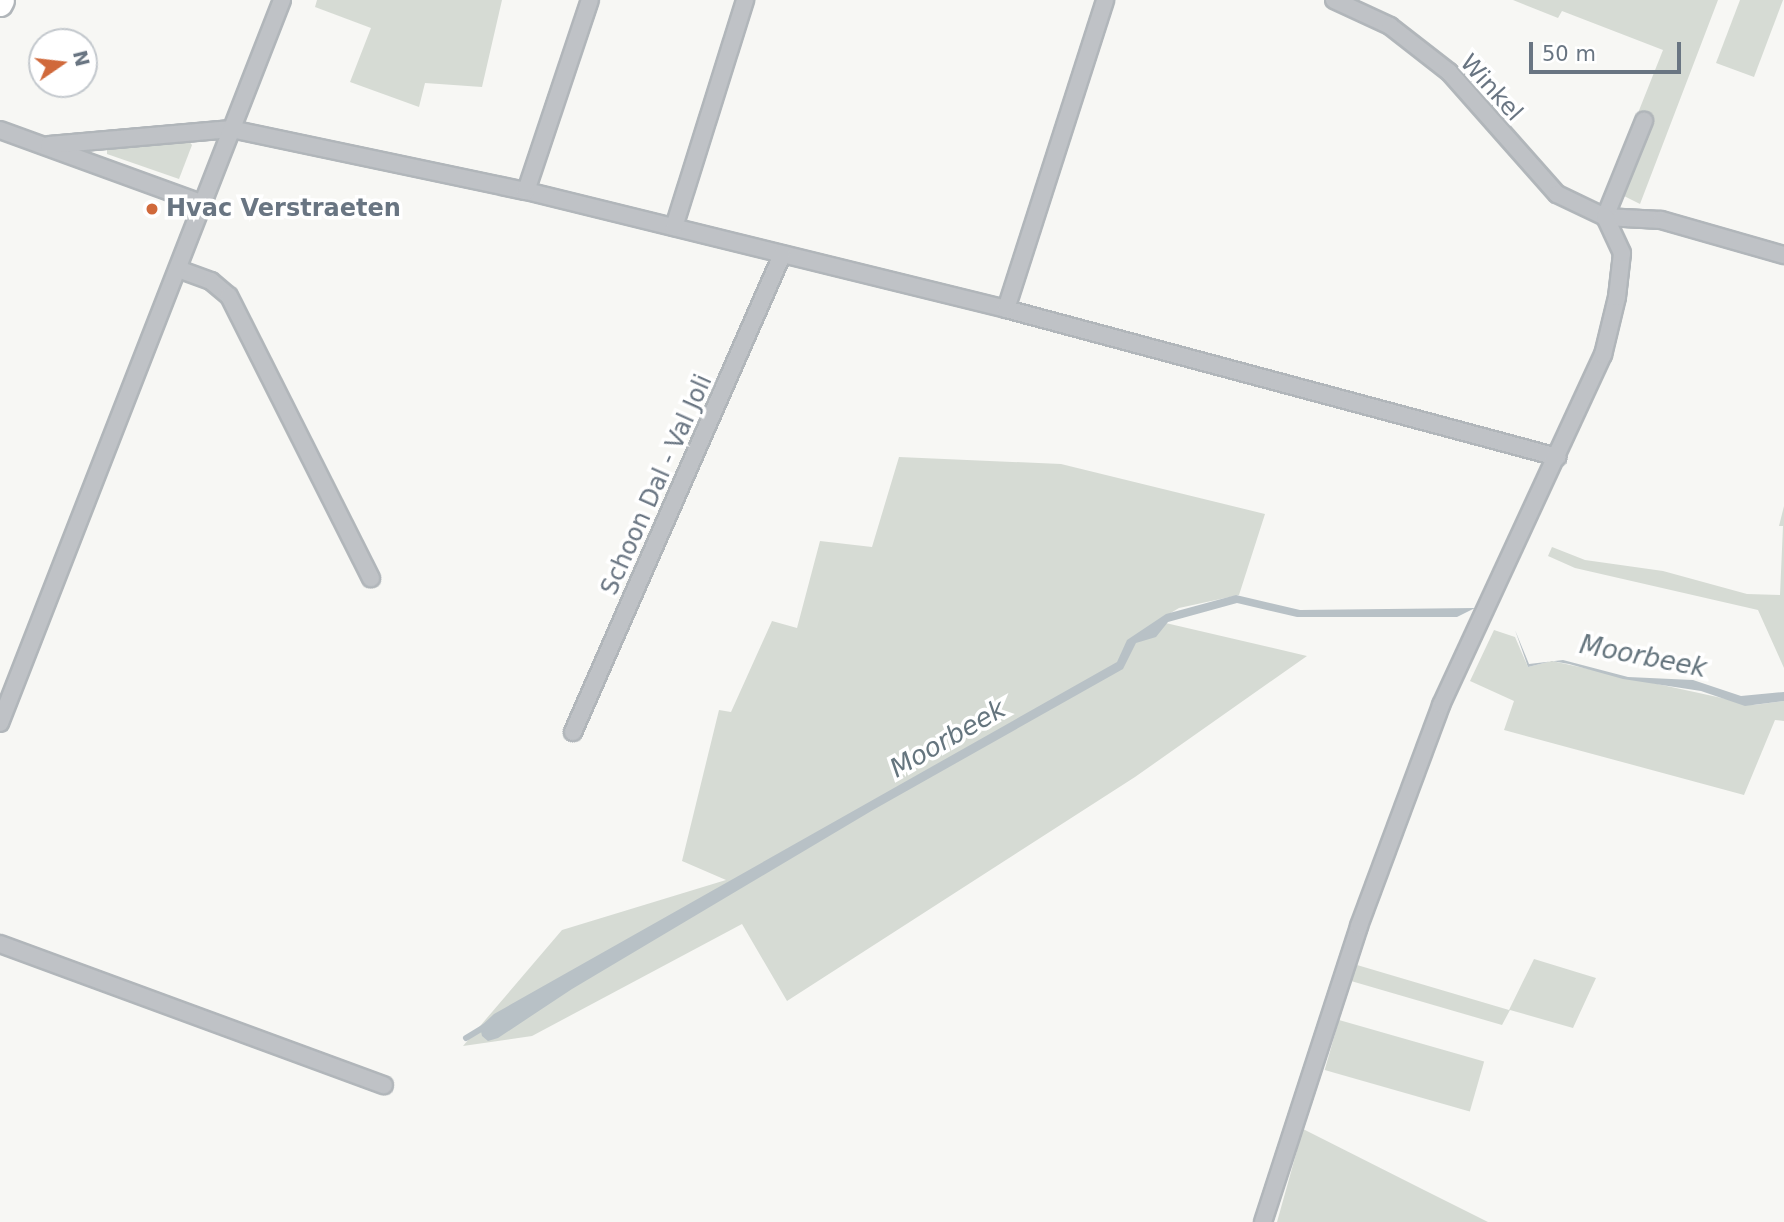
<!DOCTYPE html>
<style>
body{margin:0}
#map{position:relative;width:1784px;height:1222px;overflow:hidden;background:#f7f7f4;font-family:"DejaVu Sans",sans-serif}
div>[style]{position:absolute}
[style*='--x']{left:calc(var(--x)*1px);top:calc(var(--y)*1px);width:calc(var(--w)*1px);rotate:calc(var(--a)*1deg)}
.green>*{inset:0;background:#d6dbd4;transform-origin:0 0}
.water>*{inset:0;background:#b8c1c6}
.stream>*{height:6px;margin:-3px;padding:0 3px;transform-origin:3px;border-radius:3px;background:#b8c1c6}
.roads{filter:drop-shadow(2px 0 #b1b6ba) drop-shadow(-2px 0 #b1b6ba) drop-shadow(0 2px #b1b6ba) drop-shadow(0 -2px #b1b6ba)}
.street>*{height:16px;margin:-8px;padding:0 8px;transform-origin:8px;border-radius:8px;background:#bfc2c6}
.secondary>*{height:23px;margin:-11.5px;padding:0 11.5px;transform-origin:11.5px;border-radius:11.5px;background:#fff}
.dots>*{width:19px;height:19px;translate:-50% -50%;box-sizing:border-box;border:4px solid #fff;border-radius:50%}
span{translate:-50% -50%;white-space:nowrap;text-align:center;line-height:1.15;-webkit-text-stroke:7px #fff;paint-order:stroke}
.street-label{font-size:24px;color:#697582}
.poi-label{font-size:24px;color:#697582;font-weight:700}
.left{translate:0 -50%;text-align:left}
.water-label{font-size:26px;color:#65757e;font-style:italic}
.north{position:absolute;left:28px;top:28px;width:70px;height:70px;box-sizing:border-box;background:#fff;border:2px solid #c3c8cd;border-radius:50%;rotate:76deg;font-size:19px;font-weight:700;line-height:28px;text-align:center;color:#697582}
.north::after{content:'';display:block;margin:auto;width:24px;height:32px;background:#d0693b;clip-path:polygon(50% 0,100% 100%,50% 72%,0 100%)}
.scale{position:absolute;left:1529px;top:42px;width:152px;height:32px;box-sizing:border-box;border:4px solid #697582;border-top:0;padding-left:9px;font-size:21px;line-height:24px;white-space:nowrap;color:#697582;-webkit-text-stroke:5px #fff;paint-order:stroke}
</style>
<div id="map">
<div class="green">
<div style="clip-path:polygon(317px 0,502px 0,482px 87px,425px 83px,419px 107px,350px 82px,371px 28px,315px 7px)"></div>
<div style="clip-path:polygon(1513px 0,1718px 0,1640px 204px,1622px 195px,1650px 123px,1636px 118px,1663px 50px,1562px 11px,1558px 18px)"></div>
<div style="clip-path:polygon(1740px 0,1783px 0,1754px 77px,1716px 63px)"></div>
<div style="clip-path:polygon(188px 140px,192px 145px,179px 179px,107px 154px,107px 150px)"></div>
<div style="clip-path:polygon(899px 457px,1061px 464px,1265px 514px,1239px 595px,1179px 608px,1157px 621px,1307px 656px,1135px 777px,787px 1001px,742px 924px,532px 1036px,463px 1046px,562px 930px,726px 880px,682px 861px,719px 710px,731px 712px,772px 621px,797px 628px,820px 541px,872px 547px)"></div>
<div style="clip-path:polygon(1784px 506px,1784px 668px,1758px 610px,1575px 568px,1548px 556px,1552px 547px,1585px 560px,1663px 571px,1747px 594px,1780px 595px,1783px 526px,1779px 526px)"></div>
<div style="clip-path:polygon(1494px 630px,1515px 637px,1528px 667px,1552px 661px,1754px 705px,1784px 701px,1784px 721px,1775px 720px,1744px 795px,1504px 730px,1514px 701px,1470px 681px)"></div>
<div style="clip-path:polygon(1534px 959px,1596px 978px,1573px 1028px,1510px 1010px,1502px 1025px,1351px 981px,1357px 965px,1509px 1010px)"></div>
<div style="left:1339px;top:1020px;width:151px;height:52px;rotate:16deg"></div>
<div style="clip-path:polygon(1303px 1129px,1424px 1190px,1488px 1222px,1277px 1222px)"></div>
</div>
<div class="water">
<div style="clip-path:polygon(1236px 595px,1300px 610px,1475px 608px,1457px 617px,1297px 617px,1237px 603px,1168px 622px,1156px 637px,1136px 643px,1123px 669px,873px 810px,572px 989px,498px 1038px,488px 1041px,482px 1036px,480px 1027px,494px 1014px,1117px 662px,1127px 640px,1166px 614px)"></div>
<div style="clip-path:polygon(1515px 630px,1529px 664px,1563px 660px,1628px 677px,1693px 680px,1741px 696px,1784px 692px,1784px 701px,1745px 706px,1701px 691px,1623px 679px,1569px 664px,1552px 661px,1528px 667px)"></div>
</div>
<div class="stream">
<div style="--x:466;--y:1038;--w:23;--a:-31"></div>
</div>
<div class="roads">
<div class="street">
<div style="--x:1334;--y:0;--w:62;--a:24.9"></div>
<div style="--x:1390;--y:26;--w:75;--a:37.9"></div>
<div style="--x:1449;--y:72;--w:163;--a:48.5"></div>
<div style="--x:1557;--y:194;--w:53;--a:25.6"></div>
<div style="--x:1605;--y:217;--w:56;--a:3.1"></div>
<div style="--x:1661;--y:220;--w:128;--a:15.9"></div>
<div style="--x:0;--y:130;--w:216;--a:20"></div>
<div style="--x:49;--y:145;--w:183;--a:-5"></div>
<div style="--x:231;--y:129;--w:301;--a:11.9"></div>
<div style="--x:526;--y:191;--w:494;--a:13.8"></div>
<div style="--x:1006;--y:309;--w:571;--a:15.03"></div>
<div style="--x:526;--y:191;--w:201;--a:-71.5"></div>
<div style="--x:1605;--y:217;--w:104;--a:-67.9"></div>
<div style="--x:674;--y:227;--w:238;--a:-72.6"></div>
<div style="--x:178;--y:269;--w:35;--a:20"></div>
<div style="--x:211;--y:281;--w:23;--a:40"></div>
<div style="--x:229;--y:296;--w:316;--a:63.3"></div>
<div style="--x:1006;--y:309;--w:324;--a:-72.2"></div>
<div style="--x:0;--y:723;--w:776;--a:-68.69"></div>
<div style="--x:573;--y:732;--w:521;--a:-66.34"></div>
<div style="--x:0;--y:944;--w:409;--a:20.2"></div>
<div style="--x:1263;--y:1222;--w:311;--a:-72"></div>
<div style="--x:1359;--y:926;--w:236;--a:-69.6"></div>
<div style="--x:1441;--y:705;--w:386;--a:-65.2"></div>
<div style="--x:1603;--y:355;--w:60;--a:-76.4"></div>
<div style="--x:1617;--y:297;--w:44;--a:-83.5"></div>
<div style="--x:1622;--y:253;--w:40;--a:-115"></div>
</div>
<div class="secondary">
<div style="--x:0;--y:4;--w:4;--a:-63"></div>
</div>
</div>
<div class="dots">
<div style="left:152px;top:209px;background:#d0693b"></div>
</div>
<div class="street-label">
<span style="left:1491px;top:88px;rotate:48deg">Winkel</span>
<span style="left:657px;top:485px;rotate:-66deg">Schoon Dal - Val Joli</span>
</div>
<div class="poi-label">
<span class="left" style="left:166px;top:209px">Hvac Verstraeten</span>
</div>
<div class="water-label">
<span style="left:1643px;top:657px;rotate:11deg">Moorbeek</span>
<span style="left:948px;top:739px;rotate:-30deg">Moorbeek</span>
</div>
<div class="north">N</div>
<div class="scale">50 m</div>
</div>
